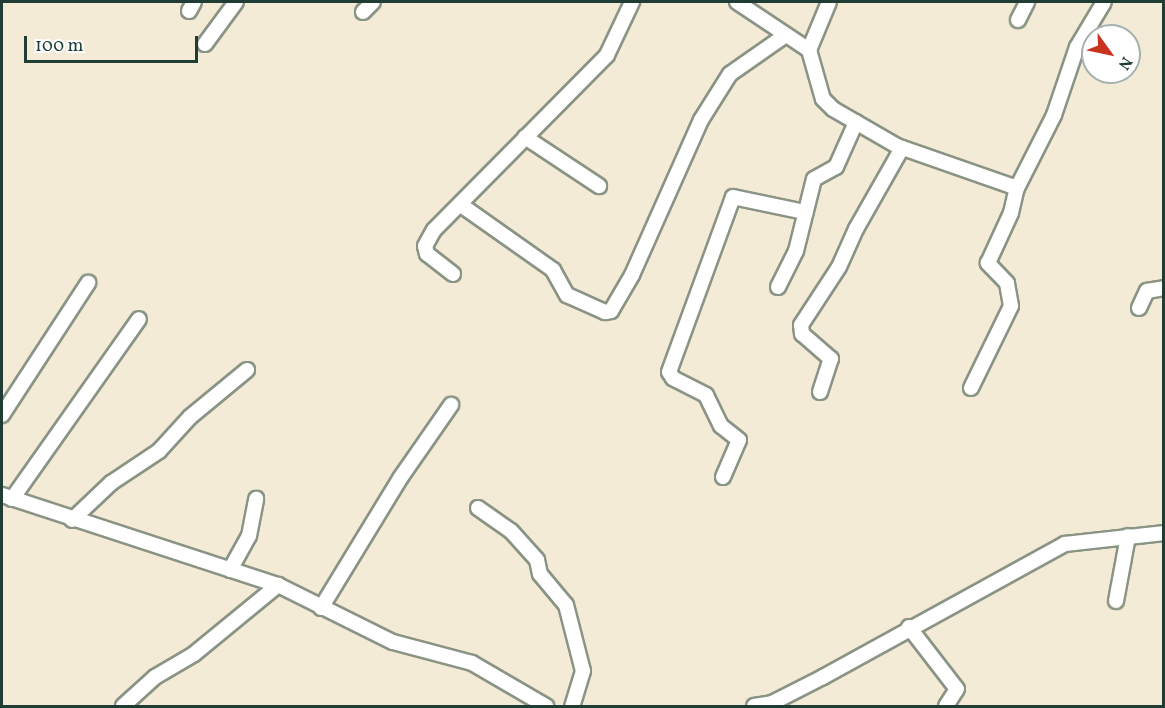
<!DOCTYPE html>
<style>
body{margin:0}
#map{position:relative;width:1165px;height:708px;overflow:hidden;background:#f4ebd6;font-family:Vollkorn,serif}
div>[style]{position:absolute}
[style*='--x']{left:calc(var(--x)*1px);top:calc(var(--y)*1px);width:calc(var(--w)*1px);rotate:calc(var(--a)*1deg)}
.roads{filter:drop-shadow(2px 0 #8a9485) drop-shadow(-2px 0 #8a9485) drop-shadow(0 2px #8a9485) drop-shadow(0 -2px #8a9485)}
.street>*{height:14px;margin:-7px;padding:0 7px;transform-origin:7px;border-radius:7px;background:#fff}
span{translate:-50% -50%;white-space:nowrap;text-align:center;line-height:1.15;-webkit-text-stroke:4.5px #fff;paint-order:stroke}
.frame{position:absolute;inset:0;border:3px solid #1f3d34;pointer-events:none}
.north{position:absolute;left:1081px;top:24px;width:60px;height:60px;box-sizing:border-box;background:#fff;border:2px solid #a5b1ae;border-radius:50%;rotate:123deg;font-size:16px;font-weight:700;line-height:24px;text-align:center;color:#1f3d34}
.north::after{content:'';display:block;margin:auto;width:21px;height:27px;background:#c8321e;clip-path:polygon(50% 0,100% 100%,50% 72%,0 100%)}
.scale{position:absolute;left:24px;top:36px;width:174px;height:27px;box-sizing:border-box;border:3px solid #1f3d34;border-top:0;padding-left:8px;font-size:18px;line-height:21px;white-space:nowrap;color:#1f3d34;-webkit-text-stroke:4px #fff;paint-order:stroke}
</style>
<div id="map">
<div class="roads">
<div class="street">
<div style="--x:737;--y:2;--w:87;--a:33.7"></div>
<div style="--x:829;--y:2;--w:52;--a:112.6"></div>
<div style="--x:809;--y:50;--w:51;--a:74.1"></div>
<div style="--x:823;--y:99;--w:14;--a:45"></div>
<div style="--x:833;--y:109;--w:74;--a:30"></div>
<div style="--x:897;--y:146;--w:127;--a:19.3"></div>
<div style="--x:189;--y:11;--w:10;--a:-61"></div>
<div style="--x:363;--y:12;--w:14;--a:-45"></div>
<div style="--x:1018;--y:20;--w:20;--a:-63"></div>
<div style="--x:205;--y:44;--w:52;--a:-53.6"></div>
<div style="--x:525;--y:137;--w:89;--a:33.5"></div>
<div style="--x:461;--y:205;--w:113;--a:35.2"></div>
<div style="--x:553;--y:270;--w:29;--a:61"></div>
<div style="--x:567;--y:295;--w:42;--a:24.1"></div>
<div style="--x:605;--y:312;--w:6;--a:-9"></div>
<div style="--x:611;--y:311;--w:42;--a:-59.7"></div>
<div style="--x:632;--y:275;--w:170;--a:-66"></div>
<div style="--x:701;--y:120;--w:54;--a:-57.8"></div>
<div style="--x:730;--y:74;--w:68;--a:-34.9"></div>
<div style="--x:453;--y:274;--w:33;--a:-142"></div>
<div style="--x:427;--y:254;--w:8;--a:-104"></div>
<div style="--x:425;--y:246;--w:18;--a:-61"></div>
<div style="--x:434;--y:230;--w:246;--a:-45.3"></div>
<div style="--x:607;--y:55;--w:59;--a:-64.7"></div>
<div style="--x:778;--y:287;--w:40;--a:-63.4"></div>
<div style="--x:796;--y:251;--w:74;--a:-76"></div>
<div style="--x:814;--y:179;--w:25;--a:-29"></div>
<div style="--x:836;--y:167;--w:49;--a:-66"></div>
<div style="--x:1139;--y:308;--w:19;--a:-65"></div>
<div style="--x:1147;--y:291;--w:17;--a:-10"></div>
<div style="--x:971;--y:388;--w:91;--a:-64"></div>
<div style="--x:1011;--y:306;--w:23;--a:-100"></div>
<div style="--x:1007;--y:283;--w:28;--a:-134"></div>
<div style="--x:988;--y:263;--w:55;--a:-65.3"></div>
<div style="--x:1011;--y:213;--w:26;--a:-77"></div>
<div style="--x:1017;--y:188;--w:82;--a:-63.1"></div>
<div style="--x:1054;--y:115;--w:72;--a:-71.3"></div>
<div style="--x:1077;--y:47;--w:52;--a:-59"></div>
<div style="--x:820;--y:392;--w:35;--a:-72"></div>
<div style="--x:831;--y:359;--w:38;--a:-139"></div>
<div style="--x:802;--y:334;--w:9;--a:-96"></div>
<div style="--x:801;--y:325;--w:69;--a:-56.8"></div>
<div style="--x:839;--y:267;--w:42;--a:-65.9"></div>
<div style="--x:856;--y:229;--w:93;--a:-60.4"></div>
<div style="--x:2;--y:415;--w:158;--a:-56.9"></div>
<div style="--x:723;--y:477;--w:40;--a:-66.6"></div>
<div style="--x:739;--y:440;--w:23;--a:-142"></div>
<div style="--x:721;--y:426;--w:34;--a:-116"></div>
<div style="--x:706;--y:395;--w:37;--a:-153"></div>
<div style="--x:673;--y:378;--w:7;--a:-124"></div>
<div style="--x:669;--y:372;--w:186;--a:-69.9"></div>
<div style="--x:733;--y:197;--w:74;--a:11.8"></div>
<div style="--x:2;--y:495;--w:290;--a:18.1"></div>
<div style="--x:278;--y:585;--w:128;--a:26.4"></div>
<div style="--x:393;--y:642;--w:82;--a:14.9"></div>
<div style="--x:472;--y:663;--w:86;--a:30.2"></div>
<div style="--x:12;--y:499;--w:220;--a:-54.8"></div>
<div style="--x:478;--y:508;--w:40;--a:34.9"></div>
<div style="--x:511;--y:531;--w:39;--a:48"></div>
<div style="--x:537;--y:560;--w:14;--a:78"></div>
<div style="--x:540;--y:574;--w:40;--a:50"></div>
<div style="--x:566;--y:605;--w:68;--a:75.6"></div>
<div style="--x:583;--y:671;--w:37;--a:107"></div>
<div style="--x:72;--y:520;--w:54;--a:-43.5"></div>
<div style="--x:111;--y:483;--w:58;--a:-33.7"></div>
<div style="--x:159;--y:451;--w:46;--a:-47.6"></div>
<div style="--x:190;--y:417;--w:74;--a:-39.5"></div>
<div style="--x:230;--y:570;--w:39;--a:-61"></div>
<div style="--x:249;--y:536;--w:38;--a:-79"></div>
<div style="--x:1116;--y:601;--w:66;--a:-79.5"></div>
<div style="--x:321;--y:608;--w:153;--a:-58.6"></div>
<div style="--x:401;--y:477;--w:88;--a:-55.2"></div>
<div style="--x:909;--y:627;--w:78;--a:52.3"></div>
<div style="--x:957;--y:689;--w:20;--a:123"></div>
<div style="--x:123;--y:706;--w:43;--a:-42.2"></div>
<div style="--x:155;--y:677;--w:45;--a:-30.5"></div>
<div style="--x:194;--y:654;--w:109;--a:-39.4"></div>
<div style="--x:754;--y:706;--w:18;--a:-9"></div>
<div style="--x:772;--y:703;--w:57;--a:-27"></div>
<div style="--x:823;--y:677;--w:276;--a:-28.8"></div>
<div style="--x:1065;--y:544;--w:100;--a:-6.3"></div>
</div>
</div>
<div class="frame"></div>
<div class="north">N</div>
<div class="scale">100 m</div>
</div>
